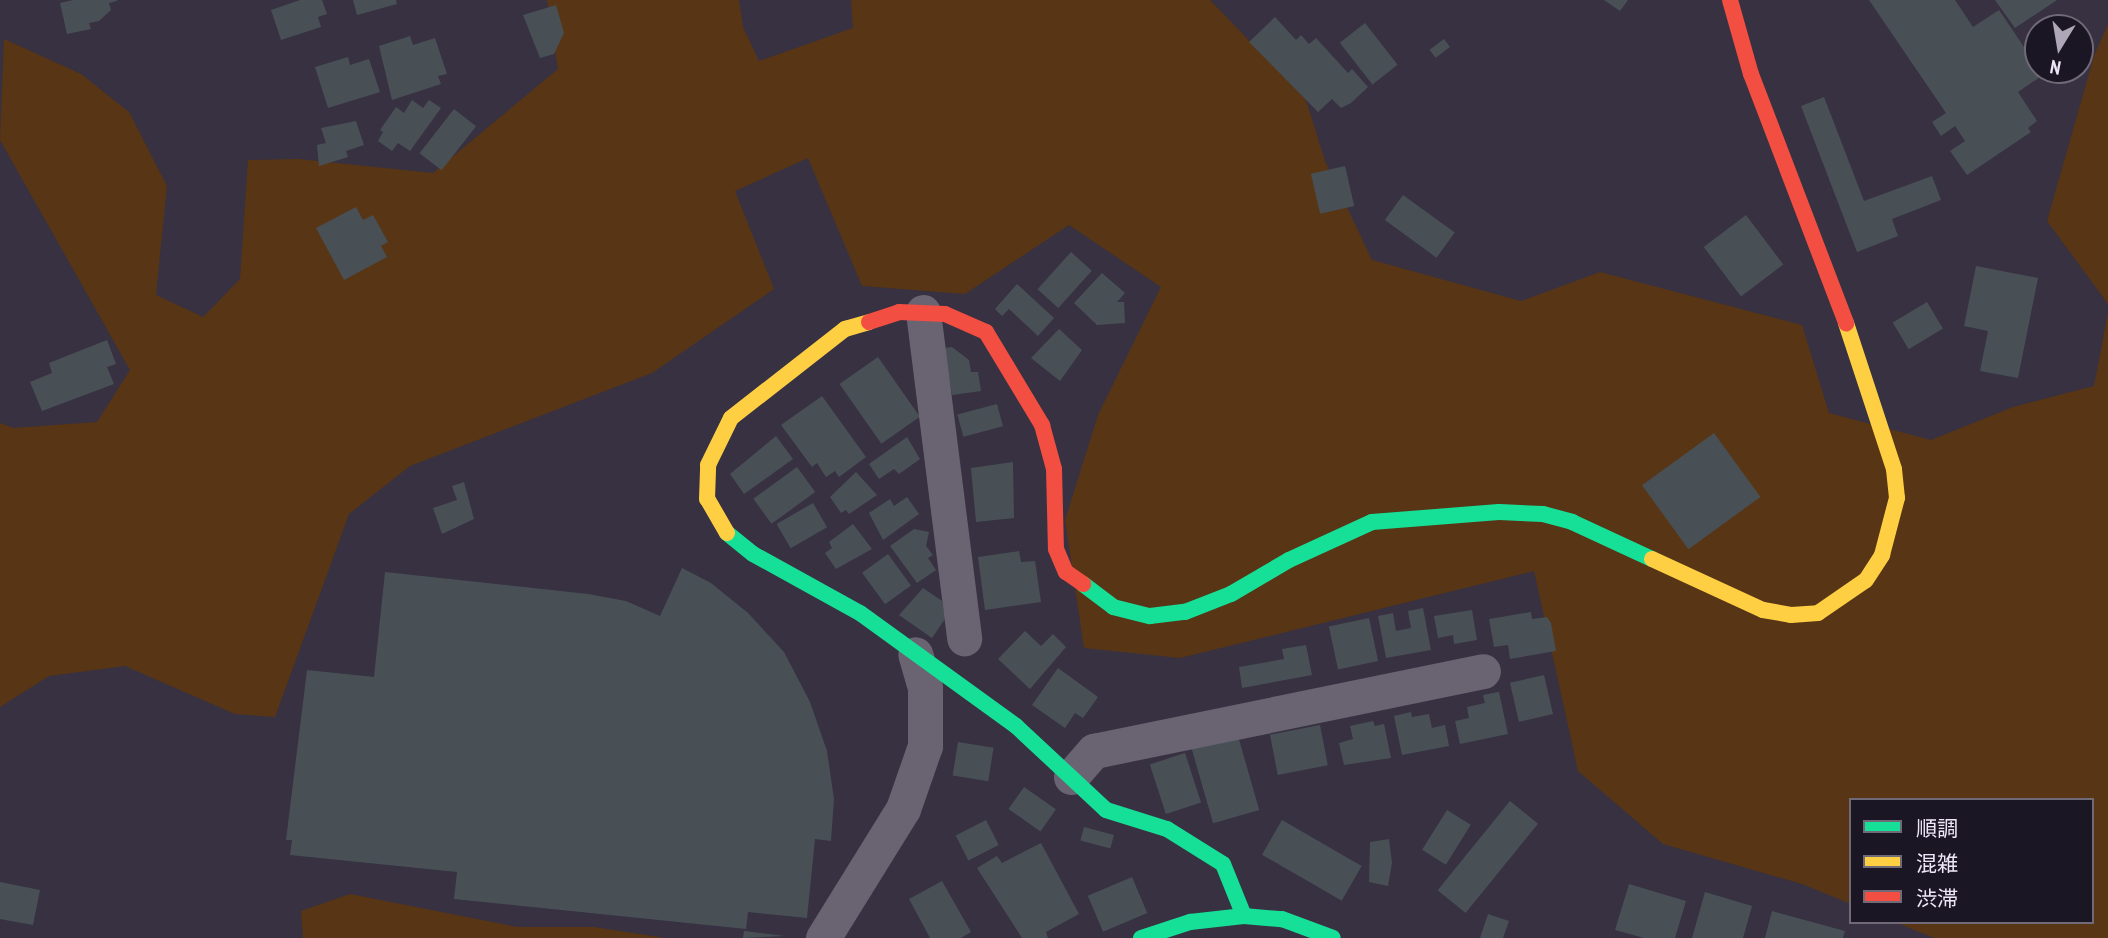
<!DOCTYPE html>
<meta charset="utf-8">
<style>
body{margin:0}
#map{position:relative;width:2108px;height:938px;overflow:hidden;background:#373141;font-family:"PT Sans Narrow","Noto Sans JP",sans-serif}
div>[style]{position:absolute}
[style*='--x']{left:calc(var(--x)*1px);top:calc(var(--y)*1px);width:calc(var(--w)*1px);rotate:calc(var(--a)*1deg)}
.green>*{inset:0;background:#583514}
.building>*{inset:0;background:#485056;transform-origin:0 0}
.street>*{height:35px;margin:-17.5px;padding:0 17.5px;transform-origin:17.5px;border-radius:17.5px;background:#696372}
.fast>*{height:16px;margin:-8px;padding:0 8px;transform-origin:8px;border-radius:8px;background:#16e098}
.slow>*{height:16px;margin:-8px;padding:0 8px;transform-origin:8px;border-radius:8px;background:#ffcf43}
.jam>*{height:16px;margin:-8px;padding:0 8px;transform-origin:8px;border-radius:8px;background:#f24e42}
span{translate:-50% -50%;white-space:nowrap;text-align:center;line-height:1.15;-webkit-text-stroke:5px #1b1623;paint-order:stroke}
.legend{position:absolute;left:1849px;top:798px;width:245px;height:126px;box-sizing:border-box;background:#1b1623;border:2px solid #6f6978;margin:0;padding:9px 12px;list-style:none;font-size:21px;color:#ede6f8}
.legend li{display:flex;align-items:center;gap:14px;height:35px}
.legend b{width:35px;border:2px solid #6f6978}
.north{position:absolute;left:2024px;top:14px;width:70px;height:70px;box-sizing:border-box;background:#1b1623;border:2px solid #6f6978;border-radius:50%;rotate:191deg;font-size:19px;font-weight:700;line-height:28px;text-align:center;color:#ede6f8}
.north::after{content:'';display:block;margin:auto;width:24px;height:32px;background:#ada7b8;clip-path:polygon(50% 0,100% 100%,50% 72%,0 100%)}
</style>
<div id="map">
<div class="green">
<div style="clip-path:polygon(547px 0,739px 0,743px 27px,759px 61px,853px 28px,851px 0,1210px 0,1306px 100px,1325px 161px,1372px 260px,1521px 301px,1600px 272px,1802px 325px,1829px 413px,1931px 440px,2013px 407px,2094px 386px,2108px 313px,2108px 938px,1934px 938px,1895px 922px,2092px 922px,2092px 800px,1851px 800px,1851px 904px,1802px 884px,1663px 844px,1578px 771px,1534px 571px,1180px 658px,1084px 648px,1065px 520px,1098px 415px,1161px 287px,1069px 225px,965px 294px,862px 286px,808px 158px,735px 191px,774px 289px,652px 373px,410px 466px,349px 514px,275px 717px,235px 714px,125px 666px,49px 676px,0 707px,0 423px,13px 428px,97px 422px,130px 370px,0 140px,4px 39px,81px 74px,129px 112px,167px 186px,156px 295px,203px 317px,240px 279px,248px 160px,298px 159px,433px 173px,558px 69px)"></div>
<div style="clip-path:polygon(2108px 24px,2108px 304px,2047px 221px,2094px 56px)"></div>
<div style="clip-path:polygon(350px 894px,517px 927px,594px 927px,665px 938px,303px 938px,301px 911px)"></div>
</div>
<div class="building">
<div style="clip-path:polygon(73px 0,117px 0,117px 1px,109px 3px,111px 10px,99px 21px,89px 23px,91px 29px,67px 34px,60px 3px)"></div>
<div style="clip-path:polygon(300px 0,322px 0,327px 14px,318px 17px,321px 27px,281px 40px,271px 10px)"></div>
<div style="clip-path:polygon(353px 0,396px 0,397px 4px,357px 15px)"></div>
<div style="clip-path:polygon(1604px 0,1628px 0,1620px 11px)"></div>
<div style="clip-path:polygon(1869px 0,1955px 0,1973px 27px,1999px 10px,2043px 75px,2018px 92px,2037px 121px,2028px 128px,2031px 132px,1967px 175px,1950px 151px,1965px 141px,1955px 126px,1941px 136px,1932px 122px,1946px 113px)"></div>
<div style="clip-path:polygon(1995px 0,2057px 0,2015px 28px)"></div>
<div style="clip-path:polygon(556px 5px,564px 33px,554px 54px,540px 58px,523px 15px)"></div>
<div style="clip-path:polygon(1275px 17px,1296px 40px,1301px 35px,1309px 44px,1316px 38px,1348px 73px,1352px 69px,1368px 87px,1351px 103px,1341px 108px,1332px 99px,1318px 112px,1249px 42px)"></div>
<div style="left:1365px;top:23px;width:53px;height:32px;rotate:52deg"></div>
<div style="clip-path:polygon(410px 36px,413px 45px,435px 38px,447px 74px,438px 76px,441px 84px,392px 100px,379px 46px)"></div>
<div style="left:1444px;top:39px;width:10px;height:18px;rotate:53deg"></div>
<div style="clip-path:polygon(348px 57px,350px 65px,369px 59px,380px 92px,328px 108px,315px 67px)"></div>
<div style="clip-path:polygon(1824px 97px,1864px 201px,1932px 176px,1941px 200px,1892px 219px,1898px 236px,1857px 252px,1801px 106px)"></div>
<div style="clip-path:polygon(412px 100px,423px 108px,429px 100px,441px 108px,410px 151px,398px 143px,392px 151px,378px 141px,383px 132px,380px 130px,396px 107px,404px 113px)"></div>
<div style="left:454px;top:109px;width:28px;height:56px;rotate:38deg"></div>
<div style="clip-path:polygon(356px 121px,364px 145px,346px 151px,348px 157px,319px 166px,317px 145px,326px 143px,321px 128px)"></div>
<div style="left:1345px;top:166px;width:41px;height:35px;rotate:77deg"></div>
<div style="left:1403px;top:195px;width:64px;height:31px;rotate:36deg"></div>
<div style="clip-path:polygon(356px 207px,363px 220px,373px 215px,388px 242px,381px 246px,387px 257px,344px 280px,316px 228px)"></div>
<div style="left:1746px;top:215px;width:62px;height:53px;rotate:53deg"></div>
<div style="left:1071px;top:252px;width:28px;height:50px;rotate:42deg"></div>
<div style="clip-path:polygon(1976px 266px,2038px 278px,2018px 378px,1980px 371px,1988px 331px,1964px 326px)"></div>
<div style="clip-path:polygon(1102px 273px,1125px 293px,1117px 302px,1124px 302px,1125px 323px,1097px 325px,1074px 303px)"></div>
<div style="clip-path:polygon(1017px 284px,1054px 318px,1038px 336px,1009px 309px,1002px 316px,995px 309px)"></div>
<div style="left:1927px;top:302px;width:31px;height:40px;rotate:59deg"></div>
<div style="clip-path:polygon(1059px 329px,1082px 350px,1060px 381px,1031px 358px)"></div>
<div style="clip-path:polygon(107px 340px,116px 364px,107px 367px,114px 384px,42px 411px,30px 382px,52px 373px,49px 363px)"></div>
<div style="clip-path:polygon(952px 347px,969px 360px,971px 372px,978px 372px,981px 391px,952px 395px,944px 348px)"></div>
<div style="left:878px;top:357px;width:73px;height:47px;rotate:55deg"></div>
<div style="clip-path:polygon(822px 396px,866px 457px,839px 477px,835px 471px,826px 477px,817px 463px,812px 467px,781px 425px)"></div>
<div style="left:997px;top:404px;width:23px;height:41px;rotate:75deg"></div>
<div style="left:1714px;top:433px;width:79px;height:89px;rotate:54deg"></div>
<div style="clip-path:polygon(776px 436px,793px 459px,744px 494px,730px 474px)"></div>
<div style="clip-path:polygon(907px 437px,920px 459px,899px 474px,894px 469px,879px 479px,869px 464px)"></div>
<div style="clip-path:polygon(1013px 462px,1014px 518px,976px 522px,971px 468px)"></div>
<div style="left:797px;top:467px;width:31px;height:54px;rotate:54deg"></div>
<div style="clip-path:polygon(856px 472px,877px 495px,849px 514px,846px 510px,841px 513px,830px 497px)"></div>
<div style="clip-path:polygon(464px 482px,474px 519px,442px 534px,433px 508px,457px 500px,452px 486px)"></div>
<div style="clip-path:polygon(907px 497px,919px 514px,883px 540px,869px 513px,890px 499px,894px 506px)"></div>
<div style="left:813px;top:503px;width:28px;height:42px;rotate:60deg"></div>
<div style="clip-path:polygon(853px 524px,872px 549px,836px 569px,825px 553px,832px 548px,829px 542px)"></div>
<div style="clip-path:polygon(914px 529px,929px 532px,926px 546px,933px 555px,928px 558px,936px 570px,917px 583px,890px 546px)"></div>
<div style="clip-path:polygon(1019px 551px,1021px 562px,1035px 561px,1041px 602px,985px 610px,978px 557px)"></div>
<div style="left:888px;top:554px;width:39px;height:32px;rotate:54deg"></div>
<div style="clip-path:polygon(682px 568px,711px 583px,748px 613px,784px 652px,810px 702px,827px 751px,834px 799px,831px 841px,815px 839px,807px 918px,748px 912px,746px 929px,454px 899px,457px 872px,290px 855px,292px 840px,286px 840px,307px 670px,374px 677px,385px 572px,588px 594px,626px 601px,660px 616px)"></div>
<div style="clip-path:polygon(923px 588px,942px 601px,945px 619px,932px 638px,899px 615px)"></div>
<div style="clip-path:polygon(1423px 608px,1431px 650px,1386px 658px,1378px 616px,1393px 613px,1396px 631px,1411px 628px,1408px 611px)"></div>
<div style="clip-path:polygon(1472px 610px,1477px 640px,1454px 644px,1453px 635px,1438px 638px,1434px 616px)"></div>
<div style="clip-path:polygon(1531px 612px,1532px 619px,1547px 617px,1551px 623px,1556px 651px,1510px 659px,1508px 645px,1494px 647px,1489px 619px)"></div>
<div style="left:1369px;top:618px;width:44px;height:41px;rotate:78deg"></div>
<div style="clip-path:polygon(1025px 631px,1041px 646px,1053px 634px,1066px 647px,1030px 689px,998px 659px)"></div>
<div style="clip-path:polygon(1306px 645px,1312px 675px,1242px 688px,1239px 667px,1284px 659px,1282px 649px)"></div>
<div style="clip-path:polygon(1058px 668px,1098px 697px,1083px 718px,1075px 713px,1065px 728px,1032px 705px)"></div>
<div style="left:1544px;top:675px;width:40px;height:35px;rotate:77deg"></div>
<div style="clip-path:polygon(1499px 692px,1508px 734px,1460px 744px,1455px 721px,1469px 718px,1467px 707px,1485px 703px,1483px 695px)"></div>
<div style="clip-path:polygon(1411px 712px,1412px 717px,1429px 714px,1432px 728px,1445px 725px,1449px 746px,1402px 755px,1394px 716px)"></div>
<div style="clip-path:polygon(1373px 721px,1375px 726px,1384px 724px,1391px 758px,1344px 765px,1339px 743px,1353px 739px,1350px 726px)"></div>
<div style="left:1320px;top:725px;width:41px;height:51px;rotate:79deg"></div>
<div style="left:1238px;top:736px;width:77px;height:48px;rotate:74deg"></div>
<div style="left:958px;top:742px;width:36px;height:34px;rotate:9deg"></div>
<div style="left:1185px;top:753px;width:52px;height:37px;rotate:72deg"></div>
<div style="left:1024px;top:787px;width:39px;height:27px;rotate:35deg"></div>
<div style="left:1510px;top:801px;width:36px;height:115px;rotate:39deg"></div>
<div style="left:1447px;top:810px;width:28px;height:47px;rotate:32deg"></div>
<div style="left:986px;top:820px;width:28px;height:34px;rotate:63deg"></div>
<div style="left:1282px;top:820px;width:92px;height:40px;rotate:30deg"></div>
<div style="left:1084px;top:827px;width:31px;height:14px;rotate:15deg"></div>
<div style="clip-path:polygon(1389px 839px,1392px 863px,1388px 886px,1369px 882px,1370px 842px)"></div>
<div style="clip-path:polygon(1041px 843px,1079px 914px,1046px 932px,1048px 938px,1022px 938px,977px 868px,997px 856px,1002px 863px)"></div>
<div style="left:1132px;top:877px;width:39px;height:48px;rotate:67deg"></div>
<div style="clip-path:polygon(942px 881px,971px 932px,961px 938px,930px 938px,909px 899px)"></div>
<div style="clip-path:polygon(0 882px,40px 890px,33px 925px,0 919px)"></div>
<div style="clip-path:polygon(1629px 884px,1686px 901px,1675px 938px,1644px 938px,1615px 930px)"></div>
<div style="clip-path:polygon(1705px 892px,1752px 906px,1743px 938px,1692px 938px)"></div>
<div style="clip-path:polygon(1772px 911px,1845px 931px,1843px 938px,1765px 938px)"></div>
<div style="clip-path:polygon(1488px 914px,1509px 921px,1503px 938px,1480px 938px)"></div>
<div style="clip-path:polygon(744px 931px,785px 936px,743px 938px)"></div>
</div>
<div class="street">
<div style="--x:923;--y:312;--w:329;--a:82.8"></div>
<div style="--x:1071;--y:777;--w:35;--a:-49"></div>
<div style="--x:1094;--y:751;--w:397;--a:-11.6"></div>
<div style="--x:823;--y:938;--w:152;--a:-58.2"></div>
<div style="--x:903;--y:809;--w:67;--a:-70.8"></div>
<div style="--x:925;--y:746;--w:58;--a:-90"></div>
<div style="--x:925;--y:688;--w:35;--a:-106"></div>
</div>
<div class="fast">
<div style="--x:727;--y:533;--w:33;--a:39"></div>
<div style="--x:753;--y:554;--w:122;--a:28.9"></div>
<div style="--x:860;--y:613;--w:193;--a:35.9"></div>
<div style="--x:1016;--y:726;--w:123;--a:43"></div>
<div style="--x:1106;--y:810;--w:64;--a:17.3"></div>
<div style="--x:1167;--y:829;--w:66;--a:32"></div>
<div style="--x:1223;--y:864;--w:56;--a:68"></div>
<div style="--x:1083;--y:584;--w:38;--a:37"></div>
<div style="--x:1113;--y:607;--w:38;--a:14"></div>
<div style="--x:1150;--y:616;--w:35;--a:-7"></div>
<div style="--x:1185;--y:612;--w:49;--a:-21.4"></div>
<div style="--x:1231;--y:594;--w:67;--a:-30.4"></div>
<div style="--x:1289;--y:560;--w:91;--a:-24.6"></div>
<div style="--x:1372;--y:522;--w:127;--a:-4.5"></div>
<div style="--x:1499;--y:512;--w:44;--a:2.6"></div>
<div style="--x:1543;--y:514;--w:30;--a:15"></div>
<div style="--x:1572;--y:522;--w:88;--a:24.8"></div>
<div style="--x:1141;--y:938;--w:52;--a:-18.1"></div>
<div style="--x:1190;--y:922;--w:54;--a:-6.3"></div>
<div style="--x:1244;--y:916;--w:38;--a:5"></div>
<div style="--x:1282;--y:919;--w:54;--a:20.4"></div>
</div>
<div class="slow">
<div style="--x:727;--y:533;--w:39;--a:-120"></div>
<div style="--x:707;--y:499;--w:34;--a:-88"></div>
<div style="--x:708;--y:465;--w:52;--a:-63.9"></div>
<div style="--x:731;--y:418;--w:145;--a:-38"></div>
<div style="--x:845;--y:329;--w:25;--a:-16"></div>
<div style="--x:1652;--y:559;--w:122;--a:24.7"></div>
<div style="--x:1763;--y:610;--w:28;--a:10"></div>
<div style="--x:1791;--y:615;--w:27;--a:-4"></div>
<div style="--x:1818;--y:613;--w:58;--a:-34.5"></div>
<div style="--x:1866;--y:580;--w:30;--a:-57"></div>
<div style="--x:1882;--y:555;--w:59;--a:-75.3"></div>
<div style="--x:1897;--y:498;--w:29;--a:-96"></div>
<div style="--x:1894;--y:469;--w:154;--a:-108.2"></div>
</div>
<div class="jam">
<div style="--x:1730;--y:0;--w:77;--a:74.2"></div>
<div style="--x:1751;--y:74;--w:267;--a:69.1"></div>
<div style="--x:869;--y:322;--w:32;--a:-18"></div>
<div style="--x:899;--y:312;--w:46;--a:2.5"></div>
<div style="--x:945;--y:314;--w:45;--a:23.7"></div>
<div style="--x:986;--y:332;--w:109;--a:58.9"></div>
<div style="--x:1042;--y:425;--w:46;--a:74.7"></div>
<div style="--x:1054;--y:469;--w:80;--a:88.6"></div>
<div style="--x:1056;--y:549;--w:25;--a:67"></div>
<div style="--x:1066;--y:572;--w:21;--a:35"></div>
</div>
<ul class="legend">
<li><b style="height:9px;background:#16e098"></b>順調</li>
<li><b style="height:9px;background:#ffcf43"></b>混雑</li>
<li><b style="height:9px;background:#f24e42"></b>渋滞</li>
</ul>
<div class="north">N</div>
</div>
